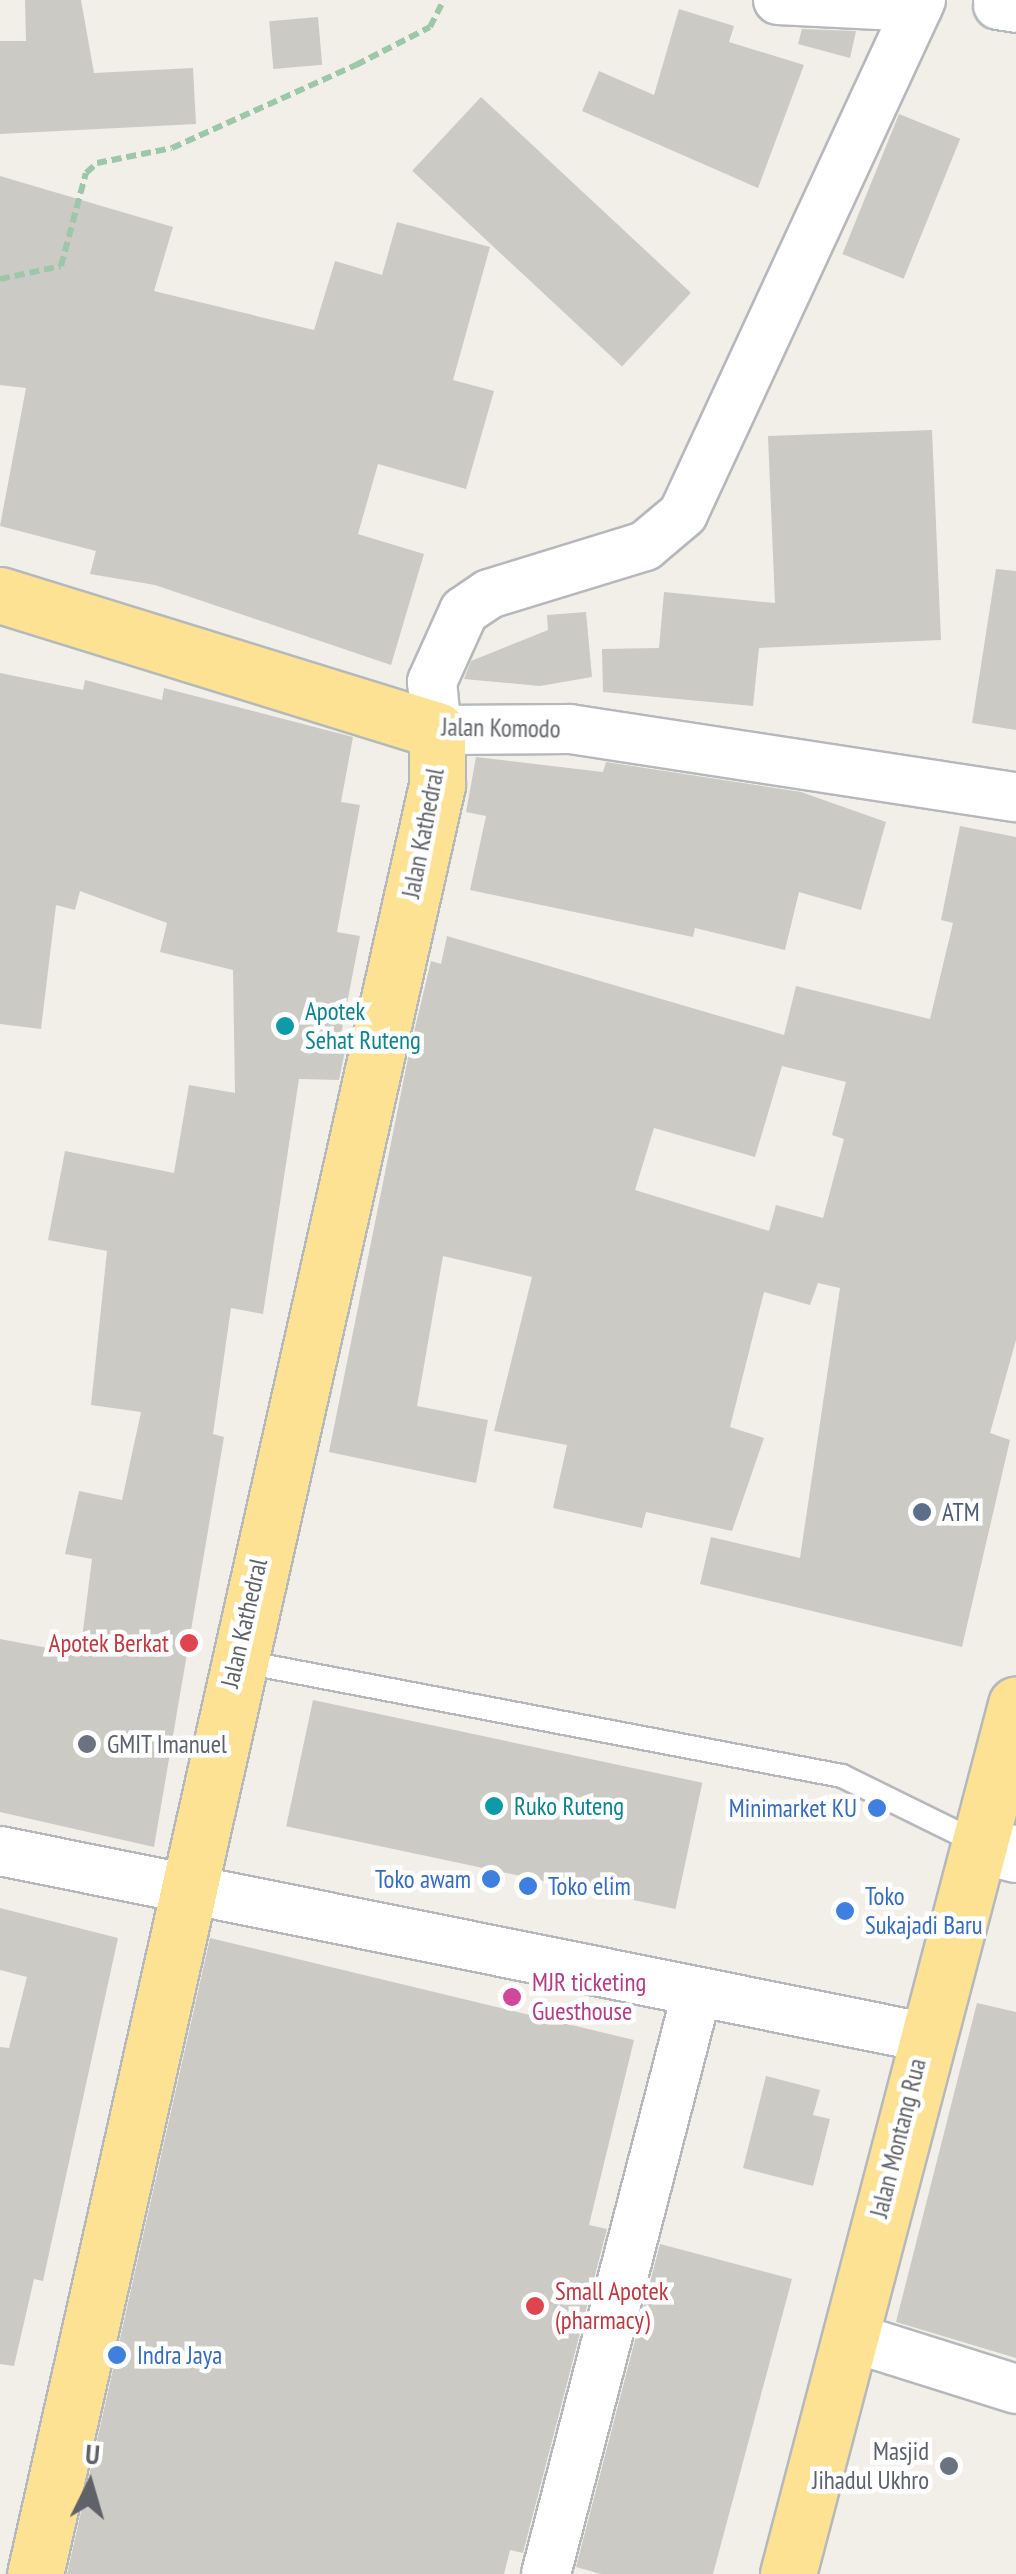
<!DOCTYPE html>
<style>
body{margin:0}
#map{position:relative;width:1016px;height:2574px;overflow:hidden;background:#f1efe8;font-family:"PT Sans Narrow",sans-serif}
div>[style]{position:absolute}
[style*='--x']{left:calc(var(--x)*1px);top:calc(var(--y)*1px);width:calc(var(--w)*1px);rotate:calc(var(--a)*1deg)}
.building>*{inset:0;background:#cccac5;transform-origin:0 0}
.path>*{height:6px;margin-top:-3px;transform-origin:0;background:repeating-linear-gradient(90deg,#9cc7a9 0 10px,transparent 0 15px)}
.roads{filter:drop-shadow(2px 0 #b5b8bc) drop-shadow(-2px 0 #b5b8bc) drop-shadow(0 2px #b5b8bc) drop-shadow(0 -2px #b5b8bc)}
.lane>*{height:22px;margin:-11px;padding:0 11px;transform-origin:11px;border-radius:11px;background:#fff}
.street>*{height:48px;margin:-24px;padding:0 24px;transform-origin:24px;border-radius:24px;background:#fff}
.secondary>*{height:55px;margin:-27.5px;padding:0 27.5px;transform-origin:27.5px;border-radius:27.5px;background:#fff}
.highway>*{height:55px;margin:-27.5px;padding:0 27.5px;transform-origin:27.5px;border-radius:27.5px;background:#fde293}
.dots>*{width:28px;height:28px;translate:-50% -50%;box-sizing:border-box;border:5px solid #fff;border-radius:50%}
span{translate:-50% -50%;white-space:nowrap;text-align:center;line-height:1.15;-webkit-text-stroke:9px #fff;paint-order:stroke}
.street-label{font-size:25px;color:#5f6368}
.culture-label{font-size:25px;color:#0d838f}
.left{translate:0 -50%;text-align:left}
.service-label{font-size:25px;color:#4e5e75}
.health-label{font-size:25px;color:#be3a42}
.right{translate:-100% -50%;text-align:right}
.worship-label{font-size:25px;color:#5b616d}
.shop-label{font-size:25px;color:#366cbe}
.hotel-label{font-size:25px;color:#b23c85}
.north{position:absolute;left:40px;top:2434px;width:100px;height:100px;-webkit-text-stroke:8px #fff;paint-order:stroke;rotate:5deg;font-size:28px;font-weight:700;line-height:40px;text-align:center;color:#5f6368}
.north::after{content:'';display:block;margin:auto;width:35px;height:45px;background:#5f6368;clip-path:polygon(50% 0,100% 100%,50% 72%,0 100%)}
</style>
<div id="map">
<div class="building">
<div style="clip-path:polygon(25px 0,81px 0,94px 73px,193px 68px,196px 124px,0 134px,0 41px,26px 41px)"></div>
<div style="clip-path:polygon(679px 9px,734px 26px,729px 42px,804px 65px,758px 188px,582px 111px,599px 71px,654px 95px)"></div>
<div style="left:318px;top:17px;width:48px;height:49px;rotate:85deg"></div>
<div style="clip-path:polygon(802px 29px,856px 31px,850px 58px,798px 44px)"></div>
<div style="left:481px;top:97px;width:287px;height:101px;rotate:43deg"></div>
<div style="left:899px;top:114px;width:66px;height:151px;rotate:22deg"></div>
<div style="clip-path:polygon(0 176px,173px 227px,154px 291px,314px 330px,335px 261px,382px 275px,397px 222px,490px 247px,453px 380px,494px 391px,466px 489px,378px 464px,358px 534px,424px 554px,391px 665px,155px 585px,90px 574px,96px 551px,0 526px,26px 388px,0 385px)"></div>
<div style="clip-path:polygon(932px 430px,941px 640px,759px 648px,753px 706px,603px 692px,602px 649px,659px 648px,664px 592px,775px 603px,768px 436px)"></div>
<div style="clip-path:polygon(996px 569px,1016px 571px,1016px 730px,972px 723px)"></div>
<div style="clip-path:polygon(586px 612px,592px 677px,540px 686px,464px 679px,471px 661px,548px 630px,547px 615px)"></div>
<div style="clip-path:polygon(0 673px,83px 690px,85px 680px,162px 700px,164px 688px,353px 737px,341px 802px,360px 805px,337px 932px,360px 936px,339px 1045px,346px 1046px,339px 1080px,299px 1079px,263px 1314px,231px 1308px,213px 1434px,224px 1437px,154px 1847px,0 1812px,0 1639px,80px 1654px,92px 1559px,65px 1554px,79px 1491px,122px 1500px,141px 1412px,91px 1405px,107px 1251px,48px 1240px,65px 1151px,174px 1173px,189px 1085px,235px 1093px,233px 970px,160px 952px,167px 923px,80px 891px,75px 910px,56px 905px,41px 1029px,0 1024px)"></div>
<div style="clip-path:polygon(476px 757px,603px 772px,606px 762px,801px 792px,886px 822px,861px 910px,799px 892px,785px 950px,695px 928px,693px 937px,470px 890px,486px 816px,466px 812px)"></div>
<div style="clip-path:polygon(evenodd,960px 826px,1016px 837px,1016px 1340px,990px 1433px,1010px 1440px,962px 1647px,700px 1584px,711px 1537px,800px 1558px,840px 1288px,818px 1283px,810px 1305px,764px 1292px,730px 1427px,764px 1438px,732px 1531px,646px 1512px,642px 1528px,553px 1508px,567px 1445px,494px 1431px,532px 1277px,443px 1256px,417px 1406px,488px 1420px,476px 1483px,329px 1452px,409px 1053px,431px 961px,441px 964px,447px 936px,784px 1035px,796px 986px,930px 1019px,953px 923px,941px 920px,960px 826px,782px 1066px,846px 1082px,832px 1135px,844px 1139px,823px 1218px,776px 1205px,769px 1231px,635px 1190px,654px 1128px,755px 1157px,782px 1066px)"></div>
<div style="left:313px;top:1700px;width:398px;height:129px;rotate:12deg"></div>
<div style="clip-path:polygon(0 1908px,118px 1938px,43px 2281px,34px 2279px,14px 2366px,0 2364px,0 2047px,9px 2048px,27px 1977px,0 1970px)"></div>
<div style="clip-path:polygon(210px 1938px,634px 2040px,589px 2225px,607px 2229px,523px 2553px,510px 2550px,504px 2574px,67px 2574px)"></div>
<div style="clip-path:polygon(977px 2003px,1016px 2012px,1016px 2358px,896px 2322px)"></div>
<div style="clip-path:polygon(766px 2076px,820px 2090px,813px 2115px,830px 2119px,813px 2186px,743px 2168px)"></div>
<div style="clip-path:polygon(660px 2244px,792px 2279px,713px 2574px,601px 2574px,576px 2567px)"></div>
</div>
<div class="path">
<div style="--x:0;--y:279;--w:62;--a:-12"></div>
<div style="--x:61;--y:266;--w:96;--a:-75"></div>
<div style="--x:86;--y:173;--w:15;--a:-42"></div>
<div style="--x:97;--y:163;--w:76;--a:-11.3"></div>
<div style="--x:172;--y:148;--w:202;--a:-24.3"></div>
<div style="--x:356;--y:65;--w:83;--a:-27.2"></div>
<div style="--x:430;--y:27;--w:30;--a:-63"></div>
</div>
<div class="roads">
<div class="lane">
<div style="--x:239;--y:1661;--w:614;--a:10.8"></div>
<div style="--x:842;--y:1776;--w:154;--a:26.2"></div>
</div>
<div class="street">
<div style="--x:778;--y:0;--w:140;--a:2.9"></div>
<div style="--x:921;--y:0;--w:566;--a:114.85"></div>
<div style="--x:683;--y:514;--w:50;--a:139.9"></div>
<div style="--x:645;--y:546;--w:163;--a:162.9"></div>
<div style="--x:489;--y:594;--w:30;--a:146"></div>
<div style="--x:464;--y:611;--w:78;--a:114.3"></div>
<div style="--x:432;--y:682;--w:48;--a:84.1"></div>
<div style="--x:437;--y:730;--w:133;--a:-0.4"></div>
<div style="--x:570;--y:729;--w:451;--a:8.7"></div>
<div style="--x:998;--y:5;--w:18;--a:9"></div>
<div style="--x:0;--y:1851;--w:942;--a:11.39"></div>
<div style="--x:848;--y:2336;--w:176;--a:17.5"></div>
<div style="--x:546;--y:2574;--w:601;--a:-75.46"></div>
</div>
<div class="secondary">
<div style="--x:984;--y:1846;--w:33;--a:14"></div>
</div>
<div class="highway">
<div style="--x:0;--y:595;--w:457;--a:17.2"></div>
<div style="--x:437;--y:730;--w:55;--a:90"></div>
<div style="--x:437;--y:785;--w:1834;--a:102.66"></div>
<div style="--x:788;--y:2574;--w:899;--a:-75.31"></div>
</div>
</div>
<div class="dots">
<div style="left:285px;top:1026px;background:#0f9aa8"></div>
<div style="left:922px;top:1512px;background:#5c6f8a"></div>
<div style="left:189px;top:1643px;background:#e0444e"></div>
<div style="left:87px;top:1744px;background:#6b7280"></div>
<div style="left:494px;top:1806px;background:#0f9aa8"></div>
<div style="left:877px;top:1808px;background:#3f7fe0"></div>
<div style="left:491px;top:1879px;background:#3f7fe0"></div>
<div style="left:528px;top:1886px;background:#3f7fe0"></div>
<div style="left:845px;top:1911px;background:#3f7fe0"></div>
<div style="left:512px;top:1997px;background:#d1479c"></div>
<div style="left:535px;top:2306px;background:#e0444e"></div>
<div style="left:117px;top:2355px;background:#3f7fe0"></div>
<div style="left:949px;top:2466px;background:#6b7280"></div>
</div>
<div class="street-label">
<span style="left:501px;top:728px;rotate:1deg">Jalan Komodo</span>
<span style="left:423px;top:833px;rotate:-79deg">Jalan Kathedral</span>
<span style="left:244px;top:1623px;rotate:-77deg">Jalan Kathedral</span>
<span style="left:898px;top:2138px;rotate:-76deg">Jalan Montang Rua</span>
</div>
<div class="culture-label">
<span class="left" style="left:305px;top:1026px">Apotek<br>Sehat Ruteng</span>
<span class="left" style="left:514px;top:1806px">Ruko Ruteng</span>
</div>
<div class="service-label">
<span class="left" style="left:942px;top:1512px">ATM</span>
</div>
<div class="health-label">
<span class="right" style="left:169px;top:1643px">Apotek Berkat</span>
<span class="left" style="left:555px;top:2306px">Small Apotek<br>(pharmacy)</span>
</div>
<div class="worship-label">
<span class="left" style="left:107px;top:1744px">GMIT Imanuel</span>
<span class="right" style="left:929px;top:2466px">Masjid<br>Jihadul Ukhro</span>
</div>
<div class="shop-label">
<span class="right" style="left:857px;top:1808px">Minimarket KU</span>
<span class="right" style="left:471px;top:1879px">Toko awam</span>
<span class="left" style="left:548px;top:1886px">Toko elim</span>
<span class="left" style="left:865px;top:1911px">Toko<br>Sukajadi Baru</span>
<span class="left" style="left:137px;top:2355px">Indra Jaya</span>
</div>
<div class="hotel-label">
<span class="left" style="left:532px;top:1997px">MJR ticketing<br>Guesthouse</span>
</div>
<div class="north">U</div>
</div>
